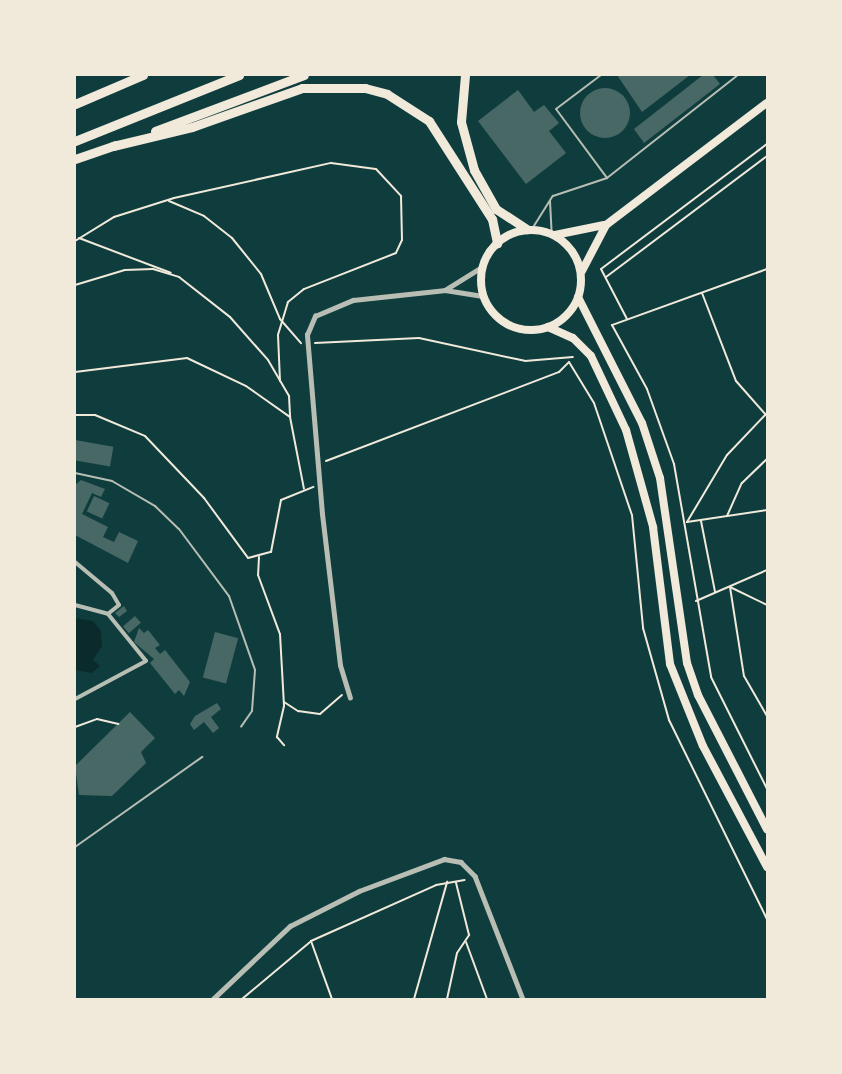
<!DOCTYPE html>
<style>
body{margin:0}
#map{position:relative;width:842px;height:1074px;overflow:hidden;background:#0f3d3e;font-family:"DejaVu Sans",sans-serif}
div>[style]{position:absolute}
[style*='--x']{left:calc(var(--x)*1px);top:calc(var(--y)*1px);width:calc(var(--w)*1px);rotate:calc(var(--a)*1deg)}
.water>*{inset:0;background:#0a2a2b}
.building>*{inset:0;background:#486865;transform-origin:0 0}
.round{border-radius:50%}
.path>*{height:2px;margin:-1px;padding:0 1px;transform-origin:1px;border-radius:1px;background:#f1e9da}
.service>*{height:2px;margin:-1px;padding:0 1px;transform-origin:1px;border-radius:1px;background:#b8beb3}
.pedestrian>*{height:4px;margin:-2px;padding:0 2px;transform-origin:2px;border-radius:2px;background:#b8beb3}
.minor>*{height:4.5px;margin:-2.25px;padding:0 2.25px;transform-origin:2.25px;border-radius:2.25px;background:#b8beb3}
.primary>*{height:8px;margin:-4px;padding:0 4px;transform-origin:4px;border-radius:4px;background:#f1e9da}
.primary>.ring{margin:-4px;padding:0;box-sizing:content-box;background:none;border:8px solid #f1e9da;border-radius:50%}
.motorway>*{height:9px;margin:-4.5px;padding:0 4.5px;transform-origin:4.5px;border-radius:4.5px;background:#f1e9da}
span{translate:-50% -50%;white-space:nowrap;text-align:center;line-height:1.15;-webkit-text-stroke:4.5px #f1e9da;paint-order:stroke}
.frame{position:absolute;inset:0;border:76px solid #f1e9da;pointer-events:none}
</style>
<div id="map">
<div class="water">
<div style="clip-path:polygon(75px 618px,93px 621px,101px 631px,102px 646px,93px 660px,100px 666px,92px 673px,75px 670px)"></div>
</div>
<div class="building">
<div style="clip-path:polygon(617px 75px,690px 75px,642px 112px)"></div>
<div style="clip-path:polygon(703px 75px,713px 75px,720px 84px,644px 143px,634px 129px)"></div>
<div class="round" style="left:580px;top:88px;width:50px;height:50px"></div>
<div style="clip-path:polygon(518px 90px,534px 112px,544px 105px,559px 123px,549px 131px,566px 153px,526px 184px,478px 121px)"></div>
<div style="left:75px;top:440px;width:39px;height:20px;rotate:10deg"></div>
<div style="clip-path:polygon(81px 480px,105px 489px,101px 497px,92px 493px,82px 514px,108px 527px,103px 537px,114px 542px,119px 532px,138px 541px,128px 563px,75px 535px,75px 485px)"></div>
<div style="left:94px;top:496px;width:17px;height:17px;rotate:25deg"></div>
<div style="clip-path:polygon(124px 606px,127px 611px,119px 617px,115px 613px)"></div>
<div style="left:135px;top:616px;width:9px;height:16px;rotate:49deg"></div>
<div style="clip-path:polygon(139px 628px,144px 633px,148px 630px,160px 645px,155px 648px,160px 654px,165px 650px,190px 682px,184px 696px,179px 690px,175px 694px,150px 663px,154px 659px,134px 642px)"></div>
<div style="left:215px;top:632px;width:24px;height:47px;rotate:15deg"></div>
<div style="clip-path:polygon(217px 703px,221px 709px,211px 717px,219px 728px,213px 733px,204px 722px,194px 730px,190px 724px,195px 716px)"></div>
<div style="clip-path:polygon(130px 712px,155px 738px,141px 752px,146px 763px,112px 796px,79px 795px,75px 766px)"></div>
</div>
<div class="path">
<div style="--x:169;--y:201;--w:38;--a:23"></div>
<div style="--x:204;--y:216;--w:36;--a:38"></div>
<div style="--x:232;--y:238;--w:46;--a:51.1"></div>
<div style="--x:261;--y:274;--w:49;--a:67.1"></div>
<div style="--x:280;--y:319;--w:32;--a:49"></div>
<div style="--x:79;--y:238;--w:98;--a:20.8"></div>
<div style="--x:75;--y:241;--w:46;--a:-31.6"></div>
<div style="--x:114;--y:217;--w:63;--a:-17.6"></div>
<div style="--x:174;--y:198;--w:161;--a:-12.6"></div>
<div style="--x:331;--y:163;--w:45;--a:7.6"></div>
<div style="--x:376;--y:169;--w:37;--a:47"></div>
<div style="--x:401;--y:196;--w:44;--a:88.7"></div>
<div style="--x:402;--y:240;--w:14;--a:115"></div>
<div style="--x:396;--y:253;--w:99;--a:158.6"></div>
<div style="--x:304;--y:289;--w:21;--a:141"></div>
<div style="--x:288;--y:302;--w:34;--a:107"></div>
<div style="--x:278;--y:335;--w:46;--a:87.5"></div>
<div style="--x:767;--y:269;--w:165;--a:160.1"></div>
<div style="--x:612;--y:325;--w:73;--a:61.3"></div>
<div style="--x:647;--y:389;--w:80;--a:70.2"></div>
<div style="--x:674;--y:464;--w:216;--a:80.1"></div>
<div style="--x:711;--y:677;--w:125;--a:63.4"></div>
<div style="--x:606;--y:277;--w:201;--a:-36.9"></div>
<div style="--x:75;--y:285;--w:52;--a:-16.7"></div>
<div style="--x:125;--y:270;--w:28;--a:-2"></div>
<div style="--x:153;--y:269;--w:27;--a:17"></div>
<div style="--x:179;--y:277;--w:65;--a:38.1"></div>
<div style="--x:230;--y:317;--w:57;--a:48.5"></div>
<div style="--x:268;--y:360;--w:42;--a:59.7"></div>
<div style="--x:289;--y:396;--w:21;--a:87"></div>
<div style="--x:702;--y:293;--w:94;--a:68.9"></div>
<div style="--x:736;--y:381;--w:47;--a:48.5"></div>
<div style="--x:627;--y:319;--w:56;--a:-117.5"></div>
<div style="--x:601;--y:269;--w:208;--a:-37"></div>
<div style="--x:315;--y:343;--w:104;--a:-2.8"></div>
<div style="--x:419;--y:338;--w:108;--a:12.2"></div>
<div style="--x:525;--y:361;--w:48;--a:-4.8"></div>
<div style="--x:75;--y:372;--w:113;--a:-7.1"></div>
<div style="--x:187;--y:358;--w:65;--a:25.4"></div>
<div style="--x:246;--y:386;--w:54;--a:35.2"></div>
<div style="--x:290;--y:417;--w:73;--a:79"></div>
<div style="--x:75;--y:415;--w:20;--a:0"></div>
<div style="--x:95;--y:415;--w:54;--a:22.8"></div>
<div style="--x:145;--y:436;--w:86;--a:46.4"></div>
<div style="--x:204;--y:498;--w:74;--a:53.7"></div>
<div style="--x:248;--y:558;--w:24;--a:-15"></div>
<div style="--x:271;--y:552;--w:53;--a:-79.1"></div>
<div style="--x:281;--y:500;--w:35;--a:-22"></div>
<div style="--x:326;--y:461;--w:249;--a:-20.9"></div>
<div style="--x:559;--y:372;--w:14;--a:-45"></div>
<div style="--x:569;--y:362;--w:48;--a:58.6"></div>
<div style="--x:594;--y:403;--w:118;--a:71.3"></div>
<div style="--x:632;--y:515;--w:114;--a:84.4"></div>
<div style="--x:643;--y:628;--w:96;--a:74.2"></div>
<div style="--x:669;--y:720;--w:222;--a:63.8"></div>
<div style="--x:727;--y:516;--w:36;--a:-66"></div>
<div style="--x:742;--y:483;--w:35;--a:-44"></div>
<div style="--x:701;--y:521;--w:72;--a:78.8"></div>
<div style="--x:687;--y:522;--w:78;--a:-59.2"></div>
<div style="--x:727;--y:455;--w:58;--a:-46.4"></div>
<div style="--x:687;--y:522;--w:81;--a:-8.5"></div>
<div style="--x:259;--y:557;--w:18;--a:93"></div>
<div style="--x:258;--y:575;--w:63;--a:69.6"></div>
<div style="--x:280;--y:634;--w:72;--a:86.8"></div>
<div style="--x:284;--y:706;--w:32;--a:103"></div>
<div style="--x:277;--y:737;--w:11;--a:49"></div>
<div style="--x:730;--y:587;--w:90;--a:81.1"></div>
<div style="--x:744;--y:676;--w:46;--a:60.1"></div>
<div style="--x:730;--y:587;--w:41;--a:25.9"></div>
<div style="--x:696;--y:601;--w:77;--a:-23.6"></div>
<div style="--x:284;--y:702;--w:17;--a:33"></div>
<div style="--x:298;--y:711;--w:22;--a:8"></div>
<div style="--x:320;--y:714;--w:29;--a:-41"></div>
<div style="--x:75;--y:727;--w:23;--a:-20"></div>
<div style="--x:97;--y:719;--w:22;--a:13"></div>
<div style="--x:311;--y:941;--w:62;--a:70.1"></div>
<div style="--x:466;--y:942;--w:61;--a:69.8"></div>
<div style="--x:242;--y:999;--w:90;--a:-40"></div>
<div style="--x:311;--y:941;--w:137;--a:-24.1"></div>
<div style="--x:436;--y:885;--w:29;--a:-10"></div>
<div style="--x:414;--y:999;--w:122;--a:-74.2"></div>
<div style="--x:447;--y:999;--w:47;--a:-77.7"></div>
<div style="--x:457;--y:953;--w:22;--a:-56"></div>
<div style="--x:469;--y:935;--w:54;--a:-104"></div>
</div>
<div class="service">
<div style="--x:601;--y:75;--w:56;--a:142.9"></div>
<div style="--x:556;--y:109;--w:86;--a:53.5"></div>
<div style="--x:550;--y:201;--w:33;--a:87"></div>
<div style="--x:532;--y:229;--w:39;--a:-58"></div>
<div style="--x:553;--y:196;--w:57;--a:-18.4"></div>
<div style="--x:607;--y:178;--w:167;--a:-38.2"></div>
<div style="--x:75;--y:473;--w:38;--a:12"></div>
<div style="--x:112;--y:481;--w:50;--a:30.2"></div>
<div style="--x:155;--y:506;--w:33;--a:44"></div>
<div style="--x:179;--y:529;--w:84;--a:53.3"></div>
<div style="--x:229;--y:596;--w:78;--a:70.6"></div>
<div style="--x:255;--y:670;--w:41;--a:94.2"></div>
<div style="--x:252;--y:711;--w:19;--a:125"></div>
<div style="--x:75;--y:847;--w:156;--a:-35.3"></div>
</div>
<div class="pedestrian">
<div style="--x:75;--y:562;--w:48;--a:40"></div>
<div style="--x:112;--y:593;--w:14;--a:60"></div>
<div style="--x:119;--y:605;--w:14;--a:141"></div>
<div style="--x:108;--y:614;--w:60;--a:51"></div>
<div style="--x:146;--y:661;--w:81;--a:151.8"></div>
<div style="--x:75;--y:605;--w:34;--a:15"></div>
</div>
<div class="minor">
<div style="--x:445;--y:290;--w:44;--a:-31.9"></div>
<div style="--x:350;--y:698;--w:34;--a:-107"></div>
<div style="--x:340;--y:665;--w:152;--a:-96.8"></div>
<div style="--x:322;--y:514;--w:180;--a:-94.8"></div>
<div style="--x:307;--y:335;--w:21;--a:-67"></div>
<div style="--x:315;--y:316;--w:41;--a:-22.8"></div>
<div style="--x:353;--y:300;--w:93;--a:-6.2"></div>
<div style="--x:445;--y:290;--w:38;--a:9"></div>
<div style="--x:213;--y:999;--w:106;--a:-43.5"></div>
<div style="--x:290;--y:926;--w:77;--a:-26.9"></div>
<div style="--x:359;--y:891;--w:91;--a:-20.6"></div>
<div style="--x:444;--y:859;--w:17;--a:10"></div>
<div style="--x:461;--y:862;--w:20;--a:45"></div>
<div style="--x:475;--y:876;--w:132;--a:68.7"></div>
</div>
<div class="primary">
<div class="ring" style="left:481px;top:230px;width:92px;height:92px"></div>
<div style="--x:555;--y:235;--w:50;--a:-11.5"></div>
<div style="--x:582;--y:271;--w:52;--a:-62.4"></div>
<div style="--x:606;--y:225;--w:202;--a:-37.2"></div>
<div style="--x:578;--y:297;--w:141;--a:63.1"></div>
<div style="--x:642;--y:423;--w:58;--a:71.9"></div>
<div style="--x:660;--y:478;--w:187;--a:81.7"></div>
<div style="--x:687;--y:663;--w:34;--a:71"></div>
<div style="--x:698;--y:695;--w:151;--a:62.8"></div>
<div style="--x:548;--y:327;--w:27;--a:24"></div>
<div style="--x:573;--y:338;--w:25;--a:45"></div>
<div style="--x:591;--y:356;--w:82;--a:64.7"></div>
<div style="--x:626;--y:430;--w:101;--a:74.4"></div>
<div style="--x:653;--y:527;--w:138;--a:82.9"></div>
<div style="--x:670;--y:664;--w:88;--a:68.1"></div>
<div style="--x:703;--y:746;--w:137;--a:62.1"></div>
</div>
<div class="motorway">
<div style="--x:465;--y:75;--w:47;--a:94.9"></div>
<div style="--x:461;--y:122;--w:50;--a:74.8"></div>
<div style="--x:474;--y:170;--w:45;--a:60.6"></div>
<div style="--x:496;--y:209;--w:37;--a:33"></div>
<div style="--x:75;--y:104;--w:74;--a:-23.1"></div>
<div style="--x:155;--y:131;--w:159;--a:-20.6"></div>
<div style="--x:75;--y:141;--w:177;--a:-21.9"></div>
<div style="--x:113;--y:146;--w:81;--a:-13.5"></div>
<div style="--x:192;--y:127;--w:117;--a:-19.5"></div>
<div style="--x:302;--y:88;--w:63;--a:0"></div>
<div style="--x:365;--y:88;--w:23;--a:15"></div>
<div style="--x:387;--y:94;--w:50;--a:32.7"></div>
<div style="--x:429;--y:121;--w:117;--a:57.3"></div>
<div style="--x:492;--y:219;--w:25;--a:78"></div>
<div style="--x:75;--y:159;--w:43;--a:-18.9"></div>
</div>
<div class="frame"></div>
</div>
